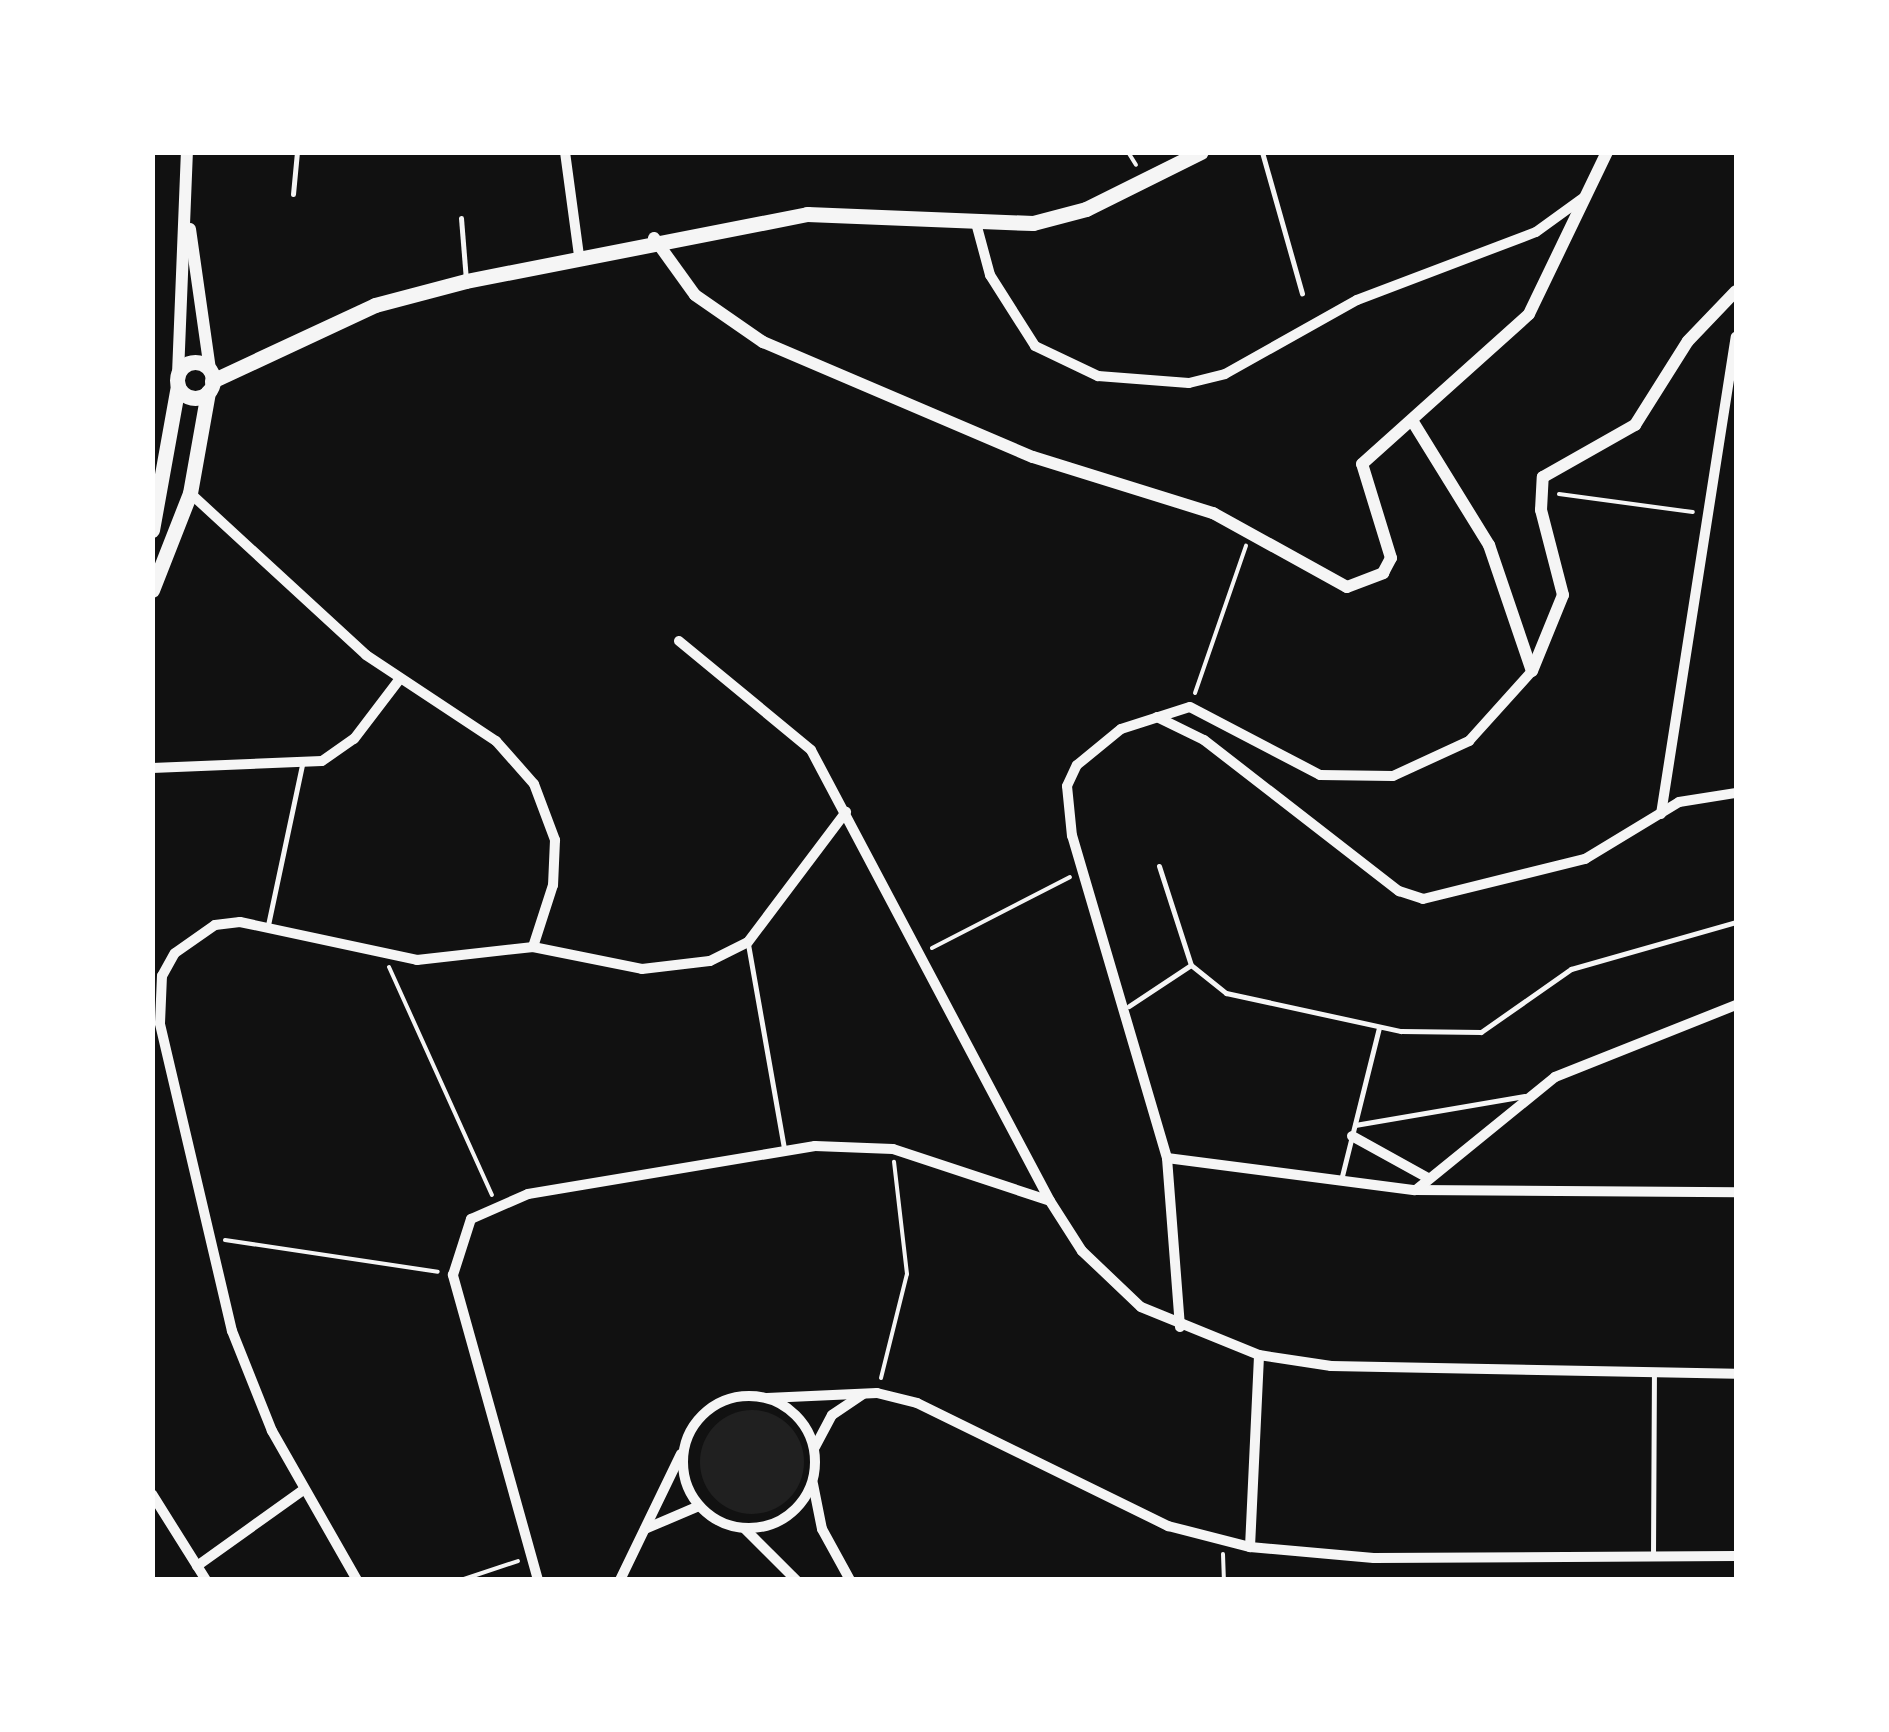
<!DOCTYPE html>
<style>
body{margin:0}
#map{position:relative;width:1889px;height:1732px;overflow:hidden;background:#111;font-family:"Source Sans 3",sans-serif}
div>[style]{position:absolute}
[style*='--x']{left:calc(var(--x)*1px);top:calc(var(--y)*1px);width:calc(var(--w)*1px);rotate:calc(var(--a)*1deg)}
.green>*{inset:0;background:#202020}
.round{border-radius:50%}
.path>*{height:4px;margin:-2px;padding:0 2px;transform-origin:2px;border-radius:2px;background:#f5f5f5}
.service>*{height:5px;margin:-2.5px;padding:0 2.5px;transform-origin:2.5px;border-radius:2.5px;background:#f5f5f5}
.minor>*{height:10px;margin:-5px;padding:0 5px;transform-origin:5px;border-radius:5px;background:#f5f5f5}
.minor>.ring{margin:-5px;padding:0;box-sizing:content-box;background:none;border:10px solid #f5f5f5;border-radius:50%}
.tertiary>*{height:12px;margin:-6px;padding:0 6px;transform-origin:6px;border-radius:6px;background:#f5f5f5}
.secondary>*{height:15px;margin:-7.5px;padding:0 7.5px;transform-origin:7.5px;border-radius:7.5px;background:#f5f5f5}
.secondary>.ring{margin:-7.5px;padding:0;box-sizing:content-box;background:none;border:15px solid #f5f5f5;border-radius:50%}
span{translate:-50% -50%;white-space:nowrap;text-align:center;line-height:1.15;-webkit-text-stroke:8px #fff;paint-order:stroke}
.frame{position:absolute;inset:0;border:155px solid #fff;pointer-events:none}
</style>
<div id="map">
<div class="green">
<div class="round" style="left:700px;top:1410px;width:104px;height:104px"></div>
</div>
<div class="path">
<div style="--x:1128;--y:152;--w:15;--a:58"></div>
<div style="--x:1559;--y:494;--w:135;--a:7.7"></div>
<div style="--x:1195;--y:693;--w:156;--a:-70.9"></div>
<div style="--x:932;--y:948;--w:155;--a:-27.2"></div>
<div style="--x:389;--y:967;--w:250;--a:65.7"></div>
<div style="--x:225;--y:1240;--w:215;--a:8.5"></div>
<div style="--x:881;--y:1378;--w:107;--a:-76"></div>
<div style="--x:907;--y:1274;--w:113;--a:-96.6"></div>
<div style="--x:1223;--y:1554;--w:26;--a:88"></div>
<div style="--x:461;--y:1580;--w:60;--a:-18.4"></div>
</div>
<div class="service">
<div style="--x:1262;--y:152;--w:147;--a:74.2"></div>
<div style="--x:293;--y:194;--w:42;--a:-84.6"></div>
<div style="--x:461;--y:218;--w:62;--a:85.4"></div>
<div style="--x:1159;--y:866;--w:104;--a:72.1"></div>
<div style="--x:1191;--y:965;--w:45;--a:38.7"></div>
<div style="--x:1226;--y:993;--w:179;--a:12.3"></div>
<div style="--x:1401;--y:1031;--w:80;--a:0.7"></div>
<div style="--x:1481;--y:1032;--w:110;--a:-35"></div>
<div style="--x:1571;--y:969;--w:172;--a:-15.9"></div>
<div style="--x:268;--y:925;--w:164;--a:-78"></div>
<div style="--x:748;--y:944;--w:207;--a:80"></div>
<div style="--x:1129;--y:1006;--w:74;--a:-33.5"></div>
<div style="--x:1355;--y:1125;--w:172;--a:-9.7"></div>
<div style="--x:1341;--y:1180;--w:157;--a:-76"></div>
<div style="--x:1653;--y:1556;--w:182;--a:-89.7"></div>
</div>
<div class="minor">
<div style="--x:565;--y:152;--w:104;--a:82.3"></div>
<div style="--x:976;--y:223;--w:54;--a:74.9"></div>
<div style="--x:990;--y:275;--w:84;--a:57.6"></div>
<div style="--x:1035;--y:346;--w:70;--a:25.5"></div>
<div style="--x:1098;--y:376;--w:91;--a:4.4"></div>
<div style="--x:1189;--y:383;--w:37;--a:-14"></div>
<div style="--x:1225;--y:374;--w:151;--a:-29.3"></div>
<div style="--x:1357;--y:300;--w:191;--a:-20.8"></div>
<div style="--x:1536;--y:232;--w:58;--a:-35.9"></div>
<div style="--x:190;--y:493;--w:239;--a:42.6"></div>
<div style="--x:366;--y:655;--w:156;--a:33.5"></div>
<div style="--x:496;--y:741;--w:57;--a:48.5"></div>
<div style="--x:534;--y:784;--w:60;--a:69.4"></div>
<div style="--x:555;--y:840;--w:45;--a:92.5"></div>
<div style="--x:553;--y:885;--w:65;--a:107.9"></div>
<div style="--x:679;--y:641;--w:171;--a:39.5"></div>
<div style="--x:811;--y:750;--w:510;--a:62.08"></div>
<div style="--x:1050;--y:1201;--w:59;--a:57.4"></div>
<div style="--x:1082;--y:1251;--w:81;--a:43.5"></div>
<div style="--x:1141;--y:1307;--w:127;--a:22.1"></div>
<div style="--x:1259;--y:1355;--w:73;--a:8.7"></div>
<div style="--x:1331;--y:1366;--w:405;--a:1.1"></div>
<div style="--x:1157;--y:717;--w:52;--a:26.1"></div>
<div style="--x:1204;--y:740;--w:247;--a:37.8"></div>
<div style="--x:1399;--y:891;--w:25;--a:18"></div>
<div style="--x:1423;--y:899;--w:167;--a:-13.9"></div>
<div style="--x:1585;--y:859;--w:110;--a:-31.2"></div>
<div style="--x:1679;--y:802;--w:58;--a:-9"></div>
<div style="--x:152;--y:768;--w:170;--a:-2.4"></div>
<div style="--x:322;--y:761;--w:39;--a:-35"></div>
<div style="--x:354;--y:739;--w:74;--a:-52.7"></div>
<div style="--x:1661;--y:814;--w:483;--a:-81.1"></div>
<div style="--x:1352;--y:1136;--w:87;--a:28.9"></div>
<div style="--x:1167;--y:1158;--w:250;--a:7.4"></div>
<div style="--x:1415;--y:1190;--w:321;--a:0.4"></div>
<div style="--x:1416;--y:1190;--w:179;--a:-39.1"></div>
<div style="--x:1555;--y:1077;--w:195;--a:-21.7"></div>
<div style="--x:1180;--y:1327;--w:169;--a:-94.4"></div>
<div style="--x:1167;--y:1158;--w:336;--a:-106.4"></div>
<div style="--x:1072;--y:836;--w:50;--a:-95.7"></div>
<div style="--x:1067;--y:786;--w:23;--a:-65"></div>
<div style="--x:1077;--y:765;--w:57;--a:-39.3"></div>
<div style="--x:1121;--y:729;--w:72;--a:-17.7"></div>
<div style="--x:1190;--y:707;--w:147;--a:27.6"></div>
<div style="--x:1320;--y:775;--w:73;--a:0.8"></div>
<div style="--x:1393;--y:776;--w:84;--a:-24.7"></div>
<div style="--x:1469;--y:741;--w:94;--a:-48"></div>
<div class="ring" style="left:683px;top:1396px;width:122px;height:122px"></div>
<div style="--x:767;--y:1398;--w:110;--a:-2.6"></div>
<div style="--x:877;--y:1393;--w:41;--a:14"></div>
<div style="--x:917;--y:1403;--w:280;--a:26.1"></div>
<div style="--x:1168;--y:1526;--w:85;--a:14.4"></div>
<div style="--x:1250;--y:1547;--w:124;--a:5.1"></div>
<div style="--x:1374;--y:1558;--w:362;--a:-0.3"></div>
<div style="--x:815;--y:1447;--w:36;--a:-62"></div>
<div style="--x:832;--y:1415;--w:37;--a:-34"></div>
<div style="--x:813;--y:1484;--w:46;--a:78.7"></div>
<div style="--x:822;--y:1529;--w:58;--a:61.2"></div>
<div style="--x:152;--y:1494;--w:102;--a:57.9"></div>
<div style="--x:744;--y:1528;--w:74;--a:45"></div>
<div style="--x:645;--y:1529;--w:59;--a:-23.1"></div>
<div style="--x:1250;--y:1547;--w:192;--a:-87.3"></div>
<div style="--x:197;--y:1566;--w:130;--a:-35.6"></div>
<div style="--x:357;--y:1580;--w:172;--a:-119.7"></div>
<div style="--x:272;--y:1431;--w:108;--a:-111.8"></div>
<div style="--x:232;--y:1331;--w:316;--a:-103.2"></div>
<div style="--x:160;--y:1023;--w:47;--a:-87.6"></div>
<div style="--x:162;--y:976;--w:26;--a:-61"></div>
<div style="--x:175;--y:953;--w:49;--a:-35"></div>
<div style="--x:215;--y:925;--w:25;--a:-7"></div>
<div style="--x:240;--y:922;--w:181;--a:12.1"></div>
<div style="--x:417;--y:960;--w:117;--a:-6.4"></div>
<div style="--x:533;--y:947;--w:111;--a:11.4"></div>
<div style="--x:642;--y:969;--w:68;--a:-6.7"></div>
<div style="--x:710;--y:961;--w:42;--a:-26.6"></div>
<div style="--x:748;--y:942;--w:163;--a:-53"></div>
<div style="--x:538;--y:1580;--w:317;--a:-105.6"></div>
<div style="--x:453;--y:1275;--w:59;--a:-72.2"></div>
<div style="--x:471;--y:1219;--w:62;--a:-23.7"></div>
<div style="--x:528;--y:1194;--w:291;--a:-9.5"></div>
<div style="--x:815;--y:1146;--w:78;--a:2.2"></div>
<div style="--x:893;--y:1149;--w:165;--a:18.3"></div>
<div style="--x:620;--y:1580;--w:140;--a:-64.2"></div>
</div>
<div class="tertiary">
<div style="--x:190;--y:229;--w:142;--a:81.9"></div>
<div style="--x:654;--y:238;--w:70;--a:54.3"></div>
<div style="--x:695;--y:295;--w:83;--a:34.7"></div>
<div style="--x:763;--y:342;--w:293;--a:23.1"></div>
<div style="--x:1033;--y:457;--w:189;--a:17.3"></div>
<div style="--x:1213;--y:513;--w:153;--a:28.9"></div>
<div style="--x:1347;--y:587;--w:39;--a:-21"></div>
<div style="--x:1383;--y:573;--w:17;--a:-62"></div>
<div style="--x:1391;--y:558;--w:98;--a:-107.1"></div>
<div style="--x:1362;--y:464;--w:224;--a:-41.9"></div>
<div style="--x:1529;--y:314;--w:180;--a:-64.3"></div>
<div style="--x:178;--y:374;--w:222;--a:-87.7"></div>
<div style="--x:1413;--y:422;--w:145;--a:58.3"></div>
<div style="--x:1489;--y:545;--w:133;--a:71.2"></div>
<div style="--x:1532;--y:671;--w:82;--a:-67.8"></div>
<div style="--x:1563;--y:595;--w:88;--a:-104.5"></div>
<div style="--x:1541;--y:510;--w:33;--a:-87"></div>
<div style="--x:1543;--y:477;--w:106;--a:-29.5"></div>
<div style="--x:1635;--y:425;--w:99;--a:-57.8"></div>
<div style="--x:1688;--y:341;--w:69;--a:-46.2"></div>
</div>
<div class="secondary">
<div class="ring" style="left:177px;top:362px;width:21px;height:21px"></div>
<div style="--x:212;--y:381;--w:180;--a:-25"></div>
<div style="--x:375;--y:305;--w:94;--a:-14.8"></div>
<div style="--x:466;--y:281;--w:348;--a:-11.1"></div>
<div style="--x:807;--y:214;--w:226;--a:2.3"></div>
<div style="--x:1033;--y:223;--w:55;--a:-14.8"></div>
<div style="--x:1086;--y:209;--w:128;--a:-26.4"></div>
<div style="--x:152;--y:530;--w:146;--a:-79.8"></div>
<div style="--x:152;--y:590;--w:104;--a:-68.6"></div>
<div style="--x:190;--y:493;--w:103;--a:-79.9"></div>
</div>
<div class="frame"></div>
</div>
